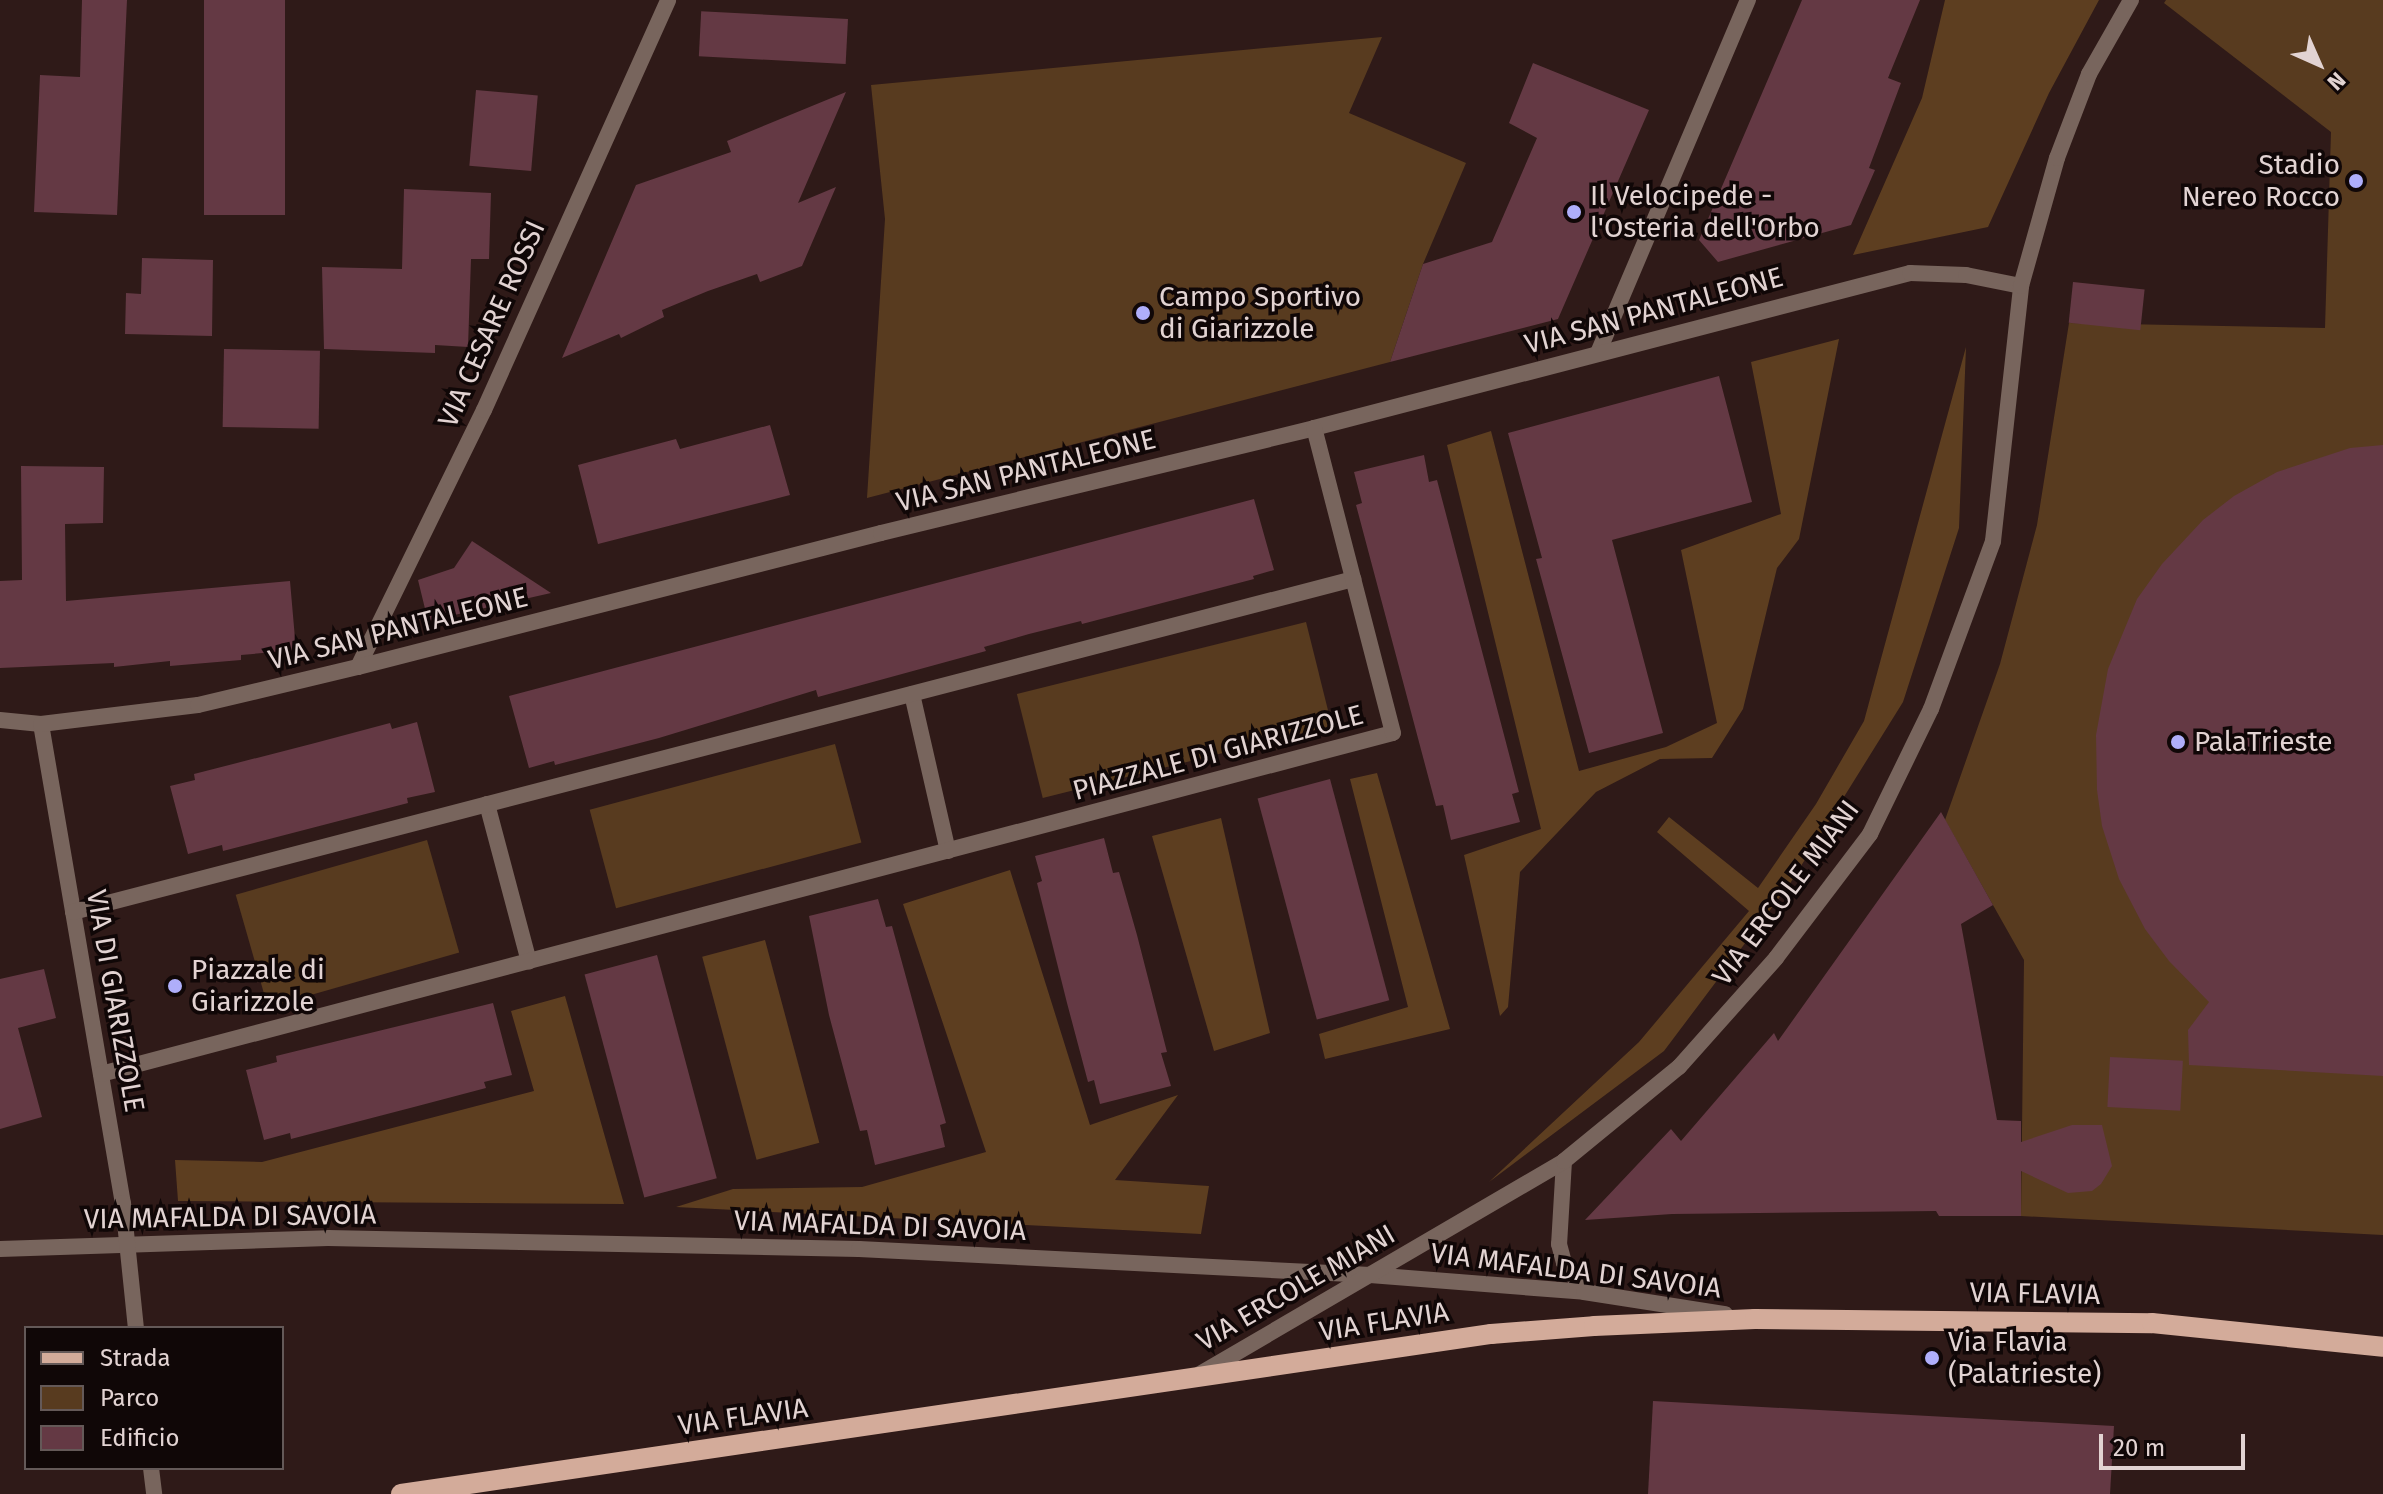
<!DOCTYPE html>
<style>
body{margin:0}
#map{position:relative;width:2383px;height:1494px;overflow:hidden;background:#2f1a18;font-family:"Fira Sans",sans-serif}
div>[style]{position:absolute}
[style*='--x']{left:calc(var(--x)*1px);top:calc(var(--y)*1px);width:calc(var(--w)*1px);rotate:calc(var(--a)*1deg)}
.green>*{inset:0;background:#583b1f;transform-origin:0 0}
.forest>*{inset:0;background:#5d3e20;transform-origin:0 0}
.building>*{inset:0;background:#643944;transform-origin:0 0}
.minor>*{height:16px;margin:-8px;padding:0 8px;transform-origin:8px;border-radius:8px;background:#78655d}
.tertiary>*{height:16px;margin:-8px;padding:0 8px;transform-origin:8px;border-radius:8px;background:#78655d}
.primary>*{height:20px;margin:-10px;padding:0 10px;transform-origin:10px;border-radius:10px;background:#d3ab9a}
.minor-bridge>*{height:16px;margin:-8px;padding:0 8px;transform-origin:8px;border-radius:8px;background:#78655d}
.dots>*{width:22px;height:22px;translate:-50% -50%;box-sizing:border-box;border:4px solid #100707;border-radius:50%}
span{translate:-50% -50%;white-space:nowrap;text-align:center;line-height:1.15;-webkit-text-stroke:7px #100707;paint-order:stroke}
.poi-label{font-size:28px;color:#e2d3d2}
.right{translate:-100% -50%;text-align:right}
.left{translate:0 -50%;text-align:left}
.street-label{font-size:28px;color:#e2d3d2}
.legend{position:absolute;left:24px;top:1326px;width:260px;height:144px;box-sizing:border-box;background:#100707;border:2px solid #645958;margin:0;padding:10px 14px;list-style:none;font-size:24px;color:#e2d3d2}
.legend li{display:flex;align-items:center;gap:16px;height:40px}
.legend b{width:40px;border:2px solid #645958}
.north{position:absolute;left:2279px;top:24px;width:80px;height:80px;-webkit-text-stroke:6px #100707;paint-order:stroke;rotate:135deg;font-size:22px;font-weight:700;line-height:32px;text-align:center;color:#e2d3d2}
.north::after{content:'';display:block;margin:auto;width:28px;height:36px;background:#e2d3d2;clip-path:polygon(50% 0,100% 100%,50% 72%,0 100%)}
.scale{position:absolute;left:2099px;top:1434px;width:146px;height:36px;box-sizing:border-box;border:4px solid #e2d3d2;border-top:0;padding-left:10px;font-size:24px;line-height:28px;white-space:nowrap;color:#e2d3d2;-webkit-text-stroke:6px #100707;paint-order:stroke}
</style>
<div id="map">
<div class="green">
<div style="clip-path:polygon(2166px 0,2383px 0,2383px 1235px,2021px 1216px,2024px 960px,1945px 820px,2000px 664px,2037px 525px,2069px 323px,2325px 328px,2331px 132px,2164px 3px)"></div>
<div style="clip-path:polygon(1382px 37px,1349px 113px,1466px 163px,1423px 264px,1390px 362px,867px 498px,885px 219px,871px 85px)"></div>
<div style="left:1306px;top:622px;width:107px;height:298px;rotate:76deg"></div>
<div style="left:835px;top:744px;width:102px;height:254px;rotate:75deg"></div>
<div style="left:427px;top:840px;width:117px;height:199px;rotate:74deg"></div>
</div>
<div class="forest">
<div style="clip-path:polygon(1945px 0,2099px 0,2049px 93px,1988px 227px,1853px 255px,1922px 98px)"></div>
<div style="clip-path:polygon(1839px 339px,1799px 539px,1777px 568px,1743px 709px,1712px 758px,1660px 759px,1596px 792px,1520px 872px,1508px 1007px,1500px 1016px,1464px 855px,1541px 829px,1447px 445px,1491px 431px,1579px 771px,1666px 747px,1717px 723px,1681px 550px,1781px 514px,1751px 362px)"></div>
<div style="clip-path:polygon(1966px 347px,1959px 528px,1903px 702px,1791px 882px,1664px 1051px,1489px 1182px,1639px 1042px,1749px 911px,1657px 832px,1669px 817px,1758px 888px,1816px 804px,1864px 721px)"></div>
<div style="clip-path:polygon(1377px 773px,1450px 1029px,1325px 1059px,1319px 1034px,1408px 1007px,1350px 779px)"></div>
<div style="clip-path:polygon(1221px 818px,1270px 1033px,1214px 1051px,1152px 836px)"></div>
<div style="clip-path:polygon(1010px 870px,1090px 1125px,1178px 1095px,1115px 1180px,1209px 1186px,1201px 1234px,676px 1207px,733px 1189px,862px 1187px,986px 1152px,903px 904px)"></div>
<div style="left:765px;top:940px;width:210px;height:65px;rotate:75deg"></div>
<div style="clip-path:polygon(565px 996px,624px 1204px,178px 1201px,175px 1160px,262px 1162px,534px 1091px,511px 1011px)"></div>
</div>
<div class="building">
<div style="clip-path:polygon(82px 0,127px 0,117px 215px,34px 212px,40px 75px,80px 77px)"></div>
<div style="left:204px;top:0;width:81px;height:215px"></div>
<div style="clip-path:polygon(1802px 0,1920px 0,1888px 78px,1901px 83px,1869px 168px,1875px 170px,1851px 225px,1718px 262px,1699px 240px)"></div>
<div style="left:848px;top:19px;width:45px;height:147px;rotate:93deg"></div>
<div style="clip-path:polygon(1533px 63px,1649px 110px,1558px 319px,1390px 362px,1423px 264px,1492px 242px,1537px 138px,1509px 123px)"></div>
<div style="left:476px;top:90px;width:62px;height:76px;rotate:5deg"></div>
<div style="clip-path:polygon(846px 92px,798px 203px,836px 187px,802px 266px,760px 282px,757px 274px,708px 291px,662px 310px,664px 317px,621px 338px,619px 334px,562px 358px,636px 185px,731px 152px,727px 141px)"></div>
<div style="clip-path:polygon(404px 189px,491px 193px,489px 259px,471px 259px,468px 347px,435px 345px,435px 353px,324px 349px,322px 267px,402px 269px)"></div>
<div style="clip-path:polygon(142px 258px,213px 260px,212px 336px,125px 334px,126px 293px,141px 294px)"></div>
<div style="left:2073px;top:282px;width:72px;height:41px;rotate:6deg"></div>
<div style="left:224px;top:349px;width:96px;height:78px;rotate:1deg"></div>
<div style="clip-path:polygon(1719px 376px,1752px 502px,1612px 540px,1663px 733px,1589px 753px,1536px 559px,1542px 558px,1508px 433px)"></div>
<div style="clip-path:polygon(770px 425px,790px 495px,598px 544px,578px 465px,676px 439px,680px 449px)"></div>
<div style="clip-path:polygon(2383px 445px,2383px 1076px,2189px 1065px,2188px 1030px,2209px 1002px,2169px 961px,2145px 929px,2119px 879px,2102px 826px,2097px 790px,2096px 735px,2108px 669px,2137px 599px,2162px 564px,2203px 520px,2234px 496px,2277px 472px,2350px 448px)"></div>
<div style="clip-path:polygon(1424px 455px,1429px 482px,1437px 480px,1519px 792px,1512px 794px,1520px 822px,1451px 840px,1443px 805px,1436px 806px,1356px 505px,1362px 503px,1354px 472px)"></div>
<div style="clip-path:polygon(21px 466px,104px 467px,103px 523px,65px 524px,66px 601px,290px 581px,296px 650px,241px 655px,241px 660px,170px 666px,170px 661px,114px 667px,114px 663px,0 668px,0 581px,22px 580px)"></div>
<div style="clip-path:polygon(1254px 499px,1274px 570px,1253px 576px,1254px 579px,1082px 624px,1081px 621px,1029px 634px,984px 647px,986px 651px,818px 697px,816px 690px,659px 738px,555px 765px,554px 761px,529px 768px,509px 696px)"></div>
<div style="clip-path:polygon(472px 541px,551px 593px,428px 621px,418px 580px,454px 568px)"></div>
<div style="clip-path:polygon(417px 722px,435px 792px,407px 798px,408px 803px,223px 851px,222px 845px,188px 854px,170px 786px,195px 780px,194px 774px,315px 743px,390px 723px,392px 729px)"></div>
<div style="left:1330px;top:779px;width:229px;height:75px;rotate:75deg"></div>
<div style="clip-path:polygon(1941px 812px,1993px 905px,1961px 924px,1997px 1120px,2021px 1121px,2021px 1142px,2072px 1125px,2102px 1125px,2112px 1166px,2101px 1184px,2092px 1191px,2068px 1193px,2021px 1171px,2021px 1216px,1939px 1216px,1936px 1211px,1672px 1214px,1585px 1220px,1671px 1129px,1681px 1141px,1774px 1033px,1778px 1041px)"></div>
<div style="clip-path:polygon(1104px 838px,1113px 873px,1119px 872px,1137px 935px,1167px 1052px,1161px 1053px,1171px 1086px,1100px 1104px,1094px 1080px,1088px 1082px,1067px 1003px,1037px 883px,1042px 881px,1035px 856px)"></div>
<div style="clip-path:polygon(878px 899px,886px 927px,892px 926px,946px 1123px,940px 1125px,945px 1147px,875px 1165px,867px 1130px,860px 1131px,829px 1015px,809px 916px)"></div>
<div style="left:657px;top:955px;width:231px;height:75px;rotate:75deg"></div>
<div style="clip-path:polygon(44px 969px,56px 1018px,18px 1028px,42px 1117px,0 1129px,0 979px)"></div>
<div style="clip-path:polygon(493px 1003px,512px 1075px,484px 1082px,486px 1088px,414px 1107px,291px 1139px,290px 1133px,264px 1140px,246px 1070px,277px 1062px,276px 1056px)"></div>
<div style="left:2110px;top:1057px;width:73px;height:50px;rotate:3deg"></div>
<div style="clip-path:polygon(1653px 1401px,2114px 1426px,2110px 1494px,1648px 1494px)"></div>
</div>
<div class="minor">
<div style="--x:1598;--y:353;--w:384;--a:-67"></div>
<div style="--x:358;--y:667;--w:286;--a:-63.9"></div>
<div style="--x:484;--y:410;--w:449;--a:-65.8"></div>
<div style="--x:912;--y:694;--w:161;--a:77.1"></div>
<div style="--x:0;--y:720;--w:41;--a:5.6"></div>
<div style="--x:41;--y:724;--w:486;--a:80.3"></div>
<div style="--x:41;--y:724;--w:158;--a:-6.9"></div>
<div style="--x:198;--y:705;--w:164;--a:-13.4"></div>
<div style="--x:358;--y:667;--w:540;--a:-14.37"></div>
<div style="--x:881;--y:533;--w:446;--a:-13.6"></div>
<div style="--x:1314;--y:428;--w:616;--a:-14.58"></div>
<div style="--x:1910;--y:273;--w:56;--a:2"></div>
<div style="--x:1966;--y:275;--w:56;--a:11.3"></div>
<div style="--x:487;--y:804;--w:163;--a:75.1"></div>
<div style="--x:73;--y:912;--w:1323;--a:-14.58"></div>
<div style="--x:101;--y:1074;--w:1336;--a:-14.79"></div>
<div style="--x:1393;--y:733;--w:315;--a:-104.5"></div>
<div style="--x:151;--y:1468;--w:26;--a:83"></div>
</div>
<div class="tertiary">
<div style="--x:1564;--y:1161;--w:83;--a:93.4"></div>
<div style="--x:1559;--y:1244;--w:20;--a:75"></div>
<div style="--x:1564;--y:1263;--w:35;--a:55"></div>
<div style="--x:0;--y:1249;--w:328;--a:-1.9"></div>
<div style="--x:328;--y:1238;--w:531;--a:1.19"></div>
<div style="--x:859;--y:1249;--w:512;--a:2.91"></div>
<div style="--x:1370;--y:1275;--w:215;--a:4.5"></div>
<div style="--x:1584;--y:1292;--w:143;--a:8.9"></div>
<div style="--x:1200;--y:1374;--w:422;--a:-30.3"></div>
<div style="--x:1564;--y:1161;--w:149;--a:-39.3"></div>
<div style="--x:1679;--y:1067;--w:146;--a:-48.3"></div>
<div style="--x:1776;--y:958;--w:156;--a:-52.8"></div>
<div style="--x:1870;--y:834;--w:139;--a:-64"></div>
<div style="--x:1931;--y:709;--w:179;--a:-69.7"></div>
<div style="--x:1993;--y:541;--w:257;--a:-83.7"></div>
<div style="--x:2021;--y:286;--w:133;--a:-74.3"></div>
<div style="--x:2057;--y:158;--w:90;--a:-69.1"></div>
<div style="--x:2089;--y:74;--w:85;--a:-60.4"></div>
</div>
<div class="primary">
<div style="--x:401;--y:1494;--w:1102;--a:-8.35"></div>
<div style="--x:1491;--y:1334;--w:103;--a:-4.4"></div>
<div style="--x:1594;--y:1326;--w:161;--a:-2.5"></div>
<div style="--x:1755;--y:1319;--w:397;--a:0.6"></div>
<div style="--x:2152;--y:1323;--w:232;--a:5.9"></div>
</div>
<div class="minor-bridge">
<div style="--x:123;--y:1203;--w:126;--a:84.1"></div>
</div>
<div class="dots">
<div style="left:2356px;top:181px;background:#afaefa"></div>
<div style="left:1574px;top:212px;background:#afaefa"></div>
<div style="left:1143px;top:313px;background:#afaefa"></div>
<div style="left:2178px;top:742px;background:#afaefa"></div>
<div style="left:175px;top:986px;background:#afaefa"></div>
<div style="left:1932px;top:1358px;background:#afaefa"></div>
</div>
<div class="poi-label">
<span class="right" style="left:2340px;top:181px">Stadio<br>Nereo Rocco</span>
<span class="left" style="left:1590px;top:212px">Il Velocipede -<br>l'Osteria dell'Orbo</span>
<span class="left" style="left:1159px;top:313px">Campo Sportivo<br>di Giarizzole</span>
<span class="left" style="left:2194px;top:742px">PalaTrieste</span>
<span class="left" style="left:191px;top:986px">Piazzale di<br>Giarizzole</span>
<span class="left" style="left:1948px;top:1358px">Via Flavia<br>(Palatrieste)</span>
</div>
<div class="street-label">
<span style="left:1654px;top:311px;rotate:-15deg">VIA SAN PANTALEONE</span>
<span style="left:492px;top:324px;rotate:-66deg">VIA CESARE ROSSI</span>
<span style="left:1026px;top:471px;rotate:-14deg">VIA SAN PANTALEONE</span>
<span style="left:398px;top:629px;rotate:-14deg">VIA SAN PANTALEONE</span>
<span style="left:1218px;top:753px;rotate:-15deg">PIAZZALE DI GIARIZZOLE</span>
<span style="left:1786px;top:893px;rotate:-53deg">VIA ERCOLE MIANI</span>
<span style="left:115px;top:1001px;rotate:80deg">VIA DI GIARIZZOLE</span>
<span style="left:230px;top:1217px;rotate:-1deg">VIA MAFALDA DI SAVOIA</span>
<span style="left:880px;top:1226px;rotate:2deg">VIA MAFALDA DI SAVOIA</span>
<span style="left:1576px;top:1271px;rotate:7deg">VIA MAFALDA DI SAVOIA</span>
<span style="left:1296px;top:1288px;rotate:-30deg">VIA ERCOLE MIANI</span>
<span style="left:2035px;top:1294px;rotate:1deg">VIA FLAVIA</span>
<span style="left:1384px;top:1322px;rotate:-9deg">VIA FLAVIA</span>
<span style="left:743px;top:1417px;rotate:-8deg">VIA FLAVIA</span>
</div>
<ul class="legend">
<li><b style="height:10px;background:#d3ab9a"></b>Strada</li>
<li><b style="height:22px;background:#583b1f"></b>Parco</li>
<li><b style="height:22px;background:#643944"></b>Edificio</li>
</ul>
<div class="north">N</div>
<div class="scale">20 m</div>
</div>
